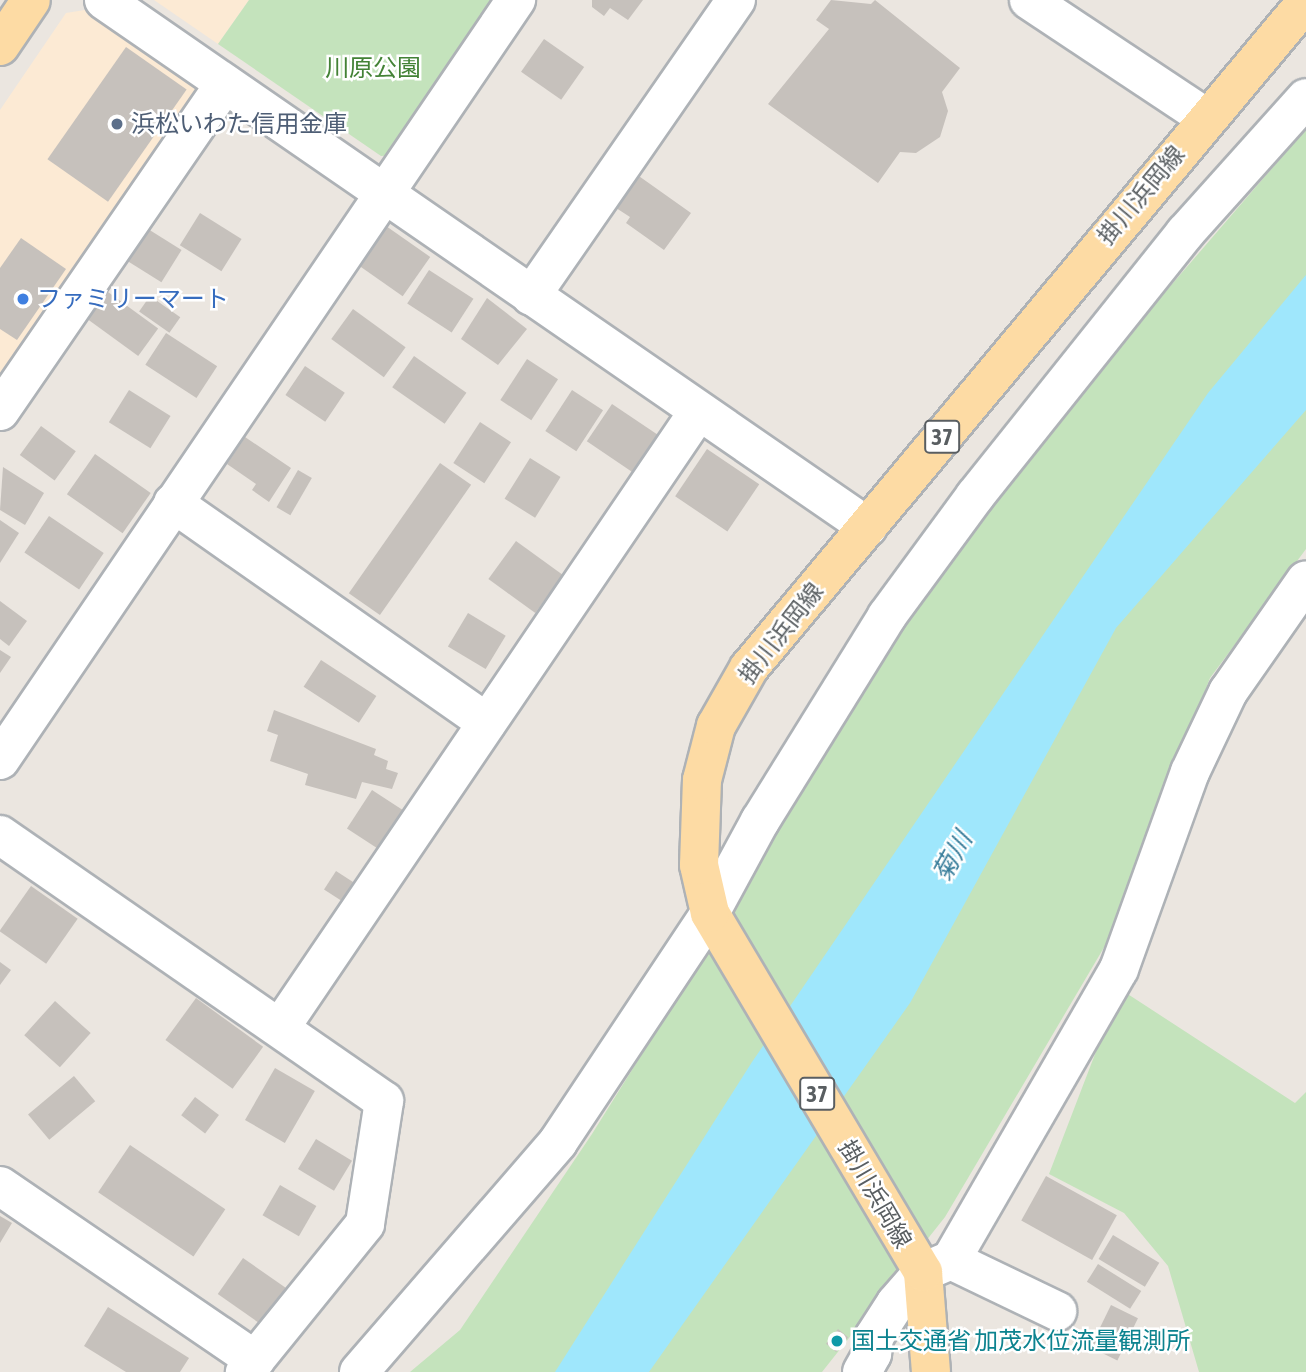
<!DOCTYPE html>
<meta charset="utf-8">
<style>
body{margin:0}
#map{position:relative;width:1306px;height:1372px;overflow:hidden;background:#ebe6e0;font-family:"Asap Condensed","Noto Sans JP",sans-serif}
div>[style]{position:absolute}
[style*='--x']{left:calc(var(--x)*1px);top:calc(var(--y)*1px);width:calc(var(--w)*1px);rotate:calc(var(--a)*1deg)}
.commercial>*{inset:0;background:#fcead4}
.green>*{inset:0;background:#c4e3bc}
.water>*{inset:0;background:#9fe7fc}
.building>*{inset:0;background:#c6c1bc;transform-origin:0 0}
.roads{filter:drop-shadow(2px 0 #aeb2b6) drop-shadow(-2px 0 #aeb2b6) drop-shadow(0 2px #aeb2b6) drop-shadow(0 -2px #aeb2b6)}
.minor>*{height:38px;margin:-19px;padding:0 19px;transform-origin:19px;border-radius:19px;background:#fff}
.major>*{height:38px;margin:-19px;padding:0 19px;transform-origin:19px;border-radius:19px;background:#fddba4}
.dots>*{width:19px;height:19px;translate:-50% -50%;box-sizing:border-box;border:4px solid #fff;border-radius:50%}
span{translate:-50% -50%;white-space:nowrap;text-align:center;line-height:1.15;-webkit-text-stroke:5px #fff;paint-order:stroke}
.shield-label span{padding:2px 5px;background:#fff;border:2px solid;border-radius:5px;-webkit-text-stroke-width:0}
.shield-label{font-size:23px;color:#595e61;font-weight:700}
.park-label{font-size:24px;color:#438236}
.service-label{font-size:24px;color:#4e5e75}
.left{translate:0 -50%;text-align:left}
.street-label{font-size:24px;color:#595e61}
.shop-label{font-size:24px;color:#366cbe}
.culture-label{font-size:24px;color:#0d838f}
.water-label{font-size:26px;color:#397e9b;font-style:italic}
</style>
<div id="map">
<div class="commercial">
<div style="clip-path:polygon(154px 0,249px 0,218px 44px)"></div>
<div style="clip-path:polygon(91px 9px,196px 83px,199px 99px,0 390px,0 110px,66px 13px)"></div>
</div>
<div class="green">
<div style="clip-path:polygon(249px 0,500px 0,398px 155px,381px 156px,218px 44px)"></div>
<div style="clip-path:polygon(1306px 129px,1306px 549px,1210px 678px,1119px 922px,945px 1217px,822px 1372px,410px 1372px,460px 1330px,592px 1134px,700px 961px,837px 718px,1027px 452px)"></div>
<div style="clip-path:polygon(1120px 989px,1295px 1103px,1306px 1092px,1306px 1372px,1199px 1372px,1168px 1266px,1124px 1213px,1049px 1174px)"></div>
</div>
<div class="water">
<div style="clip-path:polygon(1306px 275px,1306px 410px,1116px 628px,910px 1003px,649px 1372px,555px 1372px,752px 1062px,1208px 393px)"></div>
</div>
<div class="building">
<div style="clip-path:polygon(592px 0,643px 0,628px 20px,610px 8px,604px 16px,592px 7px)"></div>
<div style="clip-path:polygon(831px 0,871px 4px,875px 0,960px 68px,942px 92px,948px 111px,940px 137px,916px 153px,900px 152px,878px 183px,768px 104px,829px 29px,816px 20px)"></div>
<div style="left:544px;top:39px;width:49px;height:40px;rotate:35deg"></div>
<div style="left:126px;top:47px;width:74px;height:137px;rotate:35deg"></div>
<div style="clip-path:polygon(636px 174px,691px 213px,664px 250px,626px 223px,630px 217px,613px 206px)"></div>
<div style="left:200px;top:213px;width:49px;height:38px;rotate:32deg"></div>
<div style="left:140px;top:224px;width:49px;height:38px;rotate:32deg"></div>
<div style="left:386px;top:226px;width:54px;height:48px;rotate:35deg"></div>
<div style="clip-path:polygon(21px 238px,66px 269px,17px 340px,0 329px,0 268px)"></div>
<div style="left:429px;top:270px;width:53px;height:40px;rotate:33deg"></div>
<div style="left:108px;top:292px;width:62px;height:34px;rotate:36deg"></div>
<div style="left:150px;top:296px;width:37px;height:19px;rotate:35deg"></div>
<div style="clip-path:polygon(487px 298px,527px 329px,498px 365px,461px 339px)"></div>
<div style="left:353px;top:309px;width:65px;height:37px;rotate:36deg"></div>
<div style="left:166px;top:333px;width:61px;height:38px;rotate:33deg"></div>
<div style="left:414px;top:356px;width:64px;height:38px;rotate:35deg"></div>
<div style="left:527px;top:359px;width:37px;height:49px;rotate:33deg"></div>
<div style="left:305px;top:366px;width:48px;height:35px;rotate:34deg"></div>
<div style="left:129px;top:390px;width:49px;height:38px;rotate:32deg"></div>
<div style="left:572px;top:390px;width:37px;height:49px;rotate:33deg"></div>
<div style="left:612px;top:404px;width:61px;height:45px;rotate:34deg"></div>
<div style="left:480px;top:422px;width:37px;height:49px;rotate:33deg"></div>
<div style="left:41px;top:426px;width:43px;height:36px;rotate:36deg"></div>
<div style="clip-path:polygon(245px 437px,291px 468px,269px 502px,252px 490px,256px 484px,227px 464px)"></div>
<div style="left:707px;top:449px;width:63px;height:57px;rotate:34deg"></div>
<div style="left:95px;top:454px;width:68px;height:49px;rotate:35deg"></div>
<div style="left:530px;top:458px;width:36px;height:48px;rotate:32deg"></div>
<div style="left:440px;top:463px;width:38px;height:159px;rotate:35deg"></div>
<div style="clip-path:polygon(3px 467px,44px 493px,25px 525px,0 510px)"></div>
<div style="left:298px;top:470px;width:16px;height:43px;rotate:30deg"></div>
<div style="left:49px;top:516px;width:66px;height:44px;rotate:34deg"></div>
<div style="clip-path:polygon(0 520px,19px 533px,0 563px)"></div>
<div style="left:516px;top:541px;width:58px;height:47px;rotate:36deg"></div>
<div style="clip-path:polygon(0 601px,27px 621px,9px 646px,0 639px)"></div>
<div style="left:468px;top:613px;width:44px;height:39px;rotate:31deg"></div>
<div style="clip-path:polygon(0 650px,11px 657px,0 673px)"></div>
<div style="left:321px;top:660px;width:66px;height:32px;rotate:33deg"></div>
<div style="clip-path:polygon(274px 710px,376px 749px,374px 755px,388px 761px,386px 769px,398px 773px,392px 789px,362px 782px,356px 799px,305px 785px,308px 774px,270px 761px,278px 735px,267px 731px)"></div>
<div style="left:372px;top:790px;width:38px;height:46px;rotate:33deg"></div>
<div style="left:336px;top:871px;width:24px;height:22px;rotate:33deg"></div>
<div style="left:31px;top:886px;width:57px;height:55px;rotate:35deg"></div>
<div style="clip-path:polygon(0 962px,11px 970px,0 985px)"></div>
<div style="left:196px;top:998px;width:83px;height:52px;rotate:36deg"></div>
<div style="left:55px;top:1001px;width:48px;height:46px;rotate:42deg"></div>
<div style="left:275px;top:1068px;width:46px;height:60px;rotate:30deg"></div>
<div style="left:74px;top:1076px;width:33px;height:60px;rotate:50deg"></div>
<div style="left:195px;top:1097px;width:30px;height:23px;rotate:37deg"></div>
<div style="left:316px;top:1139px;width:42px;height:35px;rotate:31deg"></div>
<div style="left:130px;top:1145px;width:115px;height:57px;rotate:34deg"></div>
<div style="left:1046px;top:1176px;width:81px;height:51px;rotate:29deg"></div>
<div style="left:280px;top:1185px;width:42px;height:35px;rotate:30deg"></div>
<div style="clip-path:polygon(0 1216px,12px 1223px,0 1243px)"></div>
<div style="left:1113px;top:1235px;width:54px;height:28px;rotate:31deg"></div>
<div style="left:243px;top:1258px;width:56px;height:44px;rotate:35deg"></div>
<div style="left:1098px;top:1264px;width:51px;height:21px;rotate:32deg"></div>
<div style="left:1111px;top:1305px;width:30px;height:47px;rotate:26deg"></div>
<div style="clip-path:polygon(108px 1307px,189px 1358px,180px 1372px,126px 1372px,84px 1346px)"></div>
<div style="left:838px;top:1329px;width:13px;height:19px;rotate:39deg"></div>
</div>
<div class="roads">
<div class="minor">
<div style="--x:104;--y:0;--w:928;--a:34.6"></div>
<div style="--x:1029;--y:0;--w:211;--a:33.6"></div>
<div style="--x:531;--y:296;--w:360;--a:-55.3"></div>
<div style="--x:0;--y:411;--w:397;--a:-55.5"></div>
<div style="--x:173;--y:503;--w:383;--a:35"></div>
<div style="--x:0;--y:760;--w:919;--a:-55.83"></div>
<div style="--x:0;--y:835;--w:467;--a:34.7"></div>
<div style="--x:384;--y:1101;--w:124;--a:98.8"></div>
<div style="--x:365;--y:1224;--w:191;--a:129"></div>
<div style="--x:280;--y:1028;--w:744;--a:-55.84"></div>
<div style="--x:0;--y:1186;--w:309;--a:34.3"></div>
<div style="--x:951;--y:1260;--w:118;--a:25.7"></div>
<div style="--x:359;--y:1372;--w:304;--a:-49.1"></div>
<div style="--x:558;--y:1142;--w:275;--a:-56.4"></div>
<div style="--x:710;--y:913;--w:105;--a:-61.5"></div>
<div style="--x:760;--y:821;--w:241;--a:-58.2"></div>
<div style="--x:887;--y:616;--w:149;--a:-53.7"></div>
<div style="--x:975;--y:496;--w:337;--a:-51.4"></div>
<div style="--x:1185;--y:233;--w:181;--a:-48.1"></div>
<div style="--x:862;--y:1372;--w:21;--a:-61"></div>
<div style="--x:872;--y:1354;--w:17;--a:-83"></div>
<div style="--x:874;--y:1337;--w:40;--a:-57.1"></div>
<div style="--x:896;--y:1303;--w:41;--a:-48.9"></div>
<div style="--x:923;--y:1272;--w:30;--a:-23"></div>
<div style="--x:951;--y:1260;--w:336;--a:-60"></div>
<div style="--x:1119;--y:969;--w:209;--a:-70.2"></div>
<div style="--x:1190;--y:772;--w:89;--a:-64.6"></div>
<div style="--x:1228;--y:692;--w:136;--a:-55.1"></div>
</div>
<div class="major">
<div style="--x:0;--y:46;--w:55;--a:-56"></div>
<div style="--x:931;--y:1372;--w:100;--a:-94.6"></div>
<div style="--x:923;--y:1272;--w:417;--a:-120.7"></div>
<div style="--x:710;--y:913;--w:49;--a:-102.9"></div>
<div style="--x:699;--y:865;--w:85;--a:-88"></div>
<div style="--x:702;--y:780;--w:56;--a:-75.5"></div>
<div style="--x:716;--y:726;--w:67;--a:-60.4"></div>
<div style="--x:749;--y:668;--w:868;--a:-50.09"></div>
</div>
</div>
<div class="dots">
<div style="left:117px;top:124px;background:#5c6f8a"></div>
<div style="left:23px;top:299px;background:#3f7fe0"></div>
<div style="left:837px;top:1341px;background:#0f9aa8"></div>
</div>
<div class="shield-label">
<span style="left:942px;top:437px">37</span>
<span style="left:817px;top:1094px">37</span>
</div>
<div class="park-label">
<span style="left:373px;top:68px">川原公園</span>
</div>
<div class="service-label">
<span class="left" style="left:131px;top:124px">浜松いわた信用金庫</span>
</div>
<div class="street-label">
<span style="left:1141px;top:195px;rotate:-50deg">掛川浜岡線</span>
<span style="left:781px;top:633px;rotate:-52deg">掛川浜岡線</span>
<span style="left:875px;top:1194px;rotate:60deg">掛川浜岡線</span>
</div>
<div class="shop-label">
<span class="left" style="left:37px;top:299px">ファミリーマート</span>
</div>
<div class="culture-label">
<span class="left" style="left:851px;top:1341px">国土交通省 加茂水位流量観測所</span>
</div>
<div class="water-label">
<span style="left:953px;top:857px;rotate:-61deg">菊川</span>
</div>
</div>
